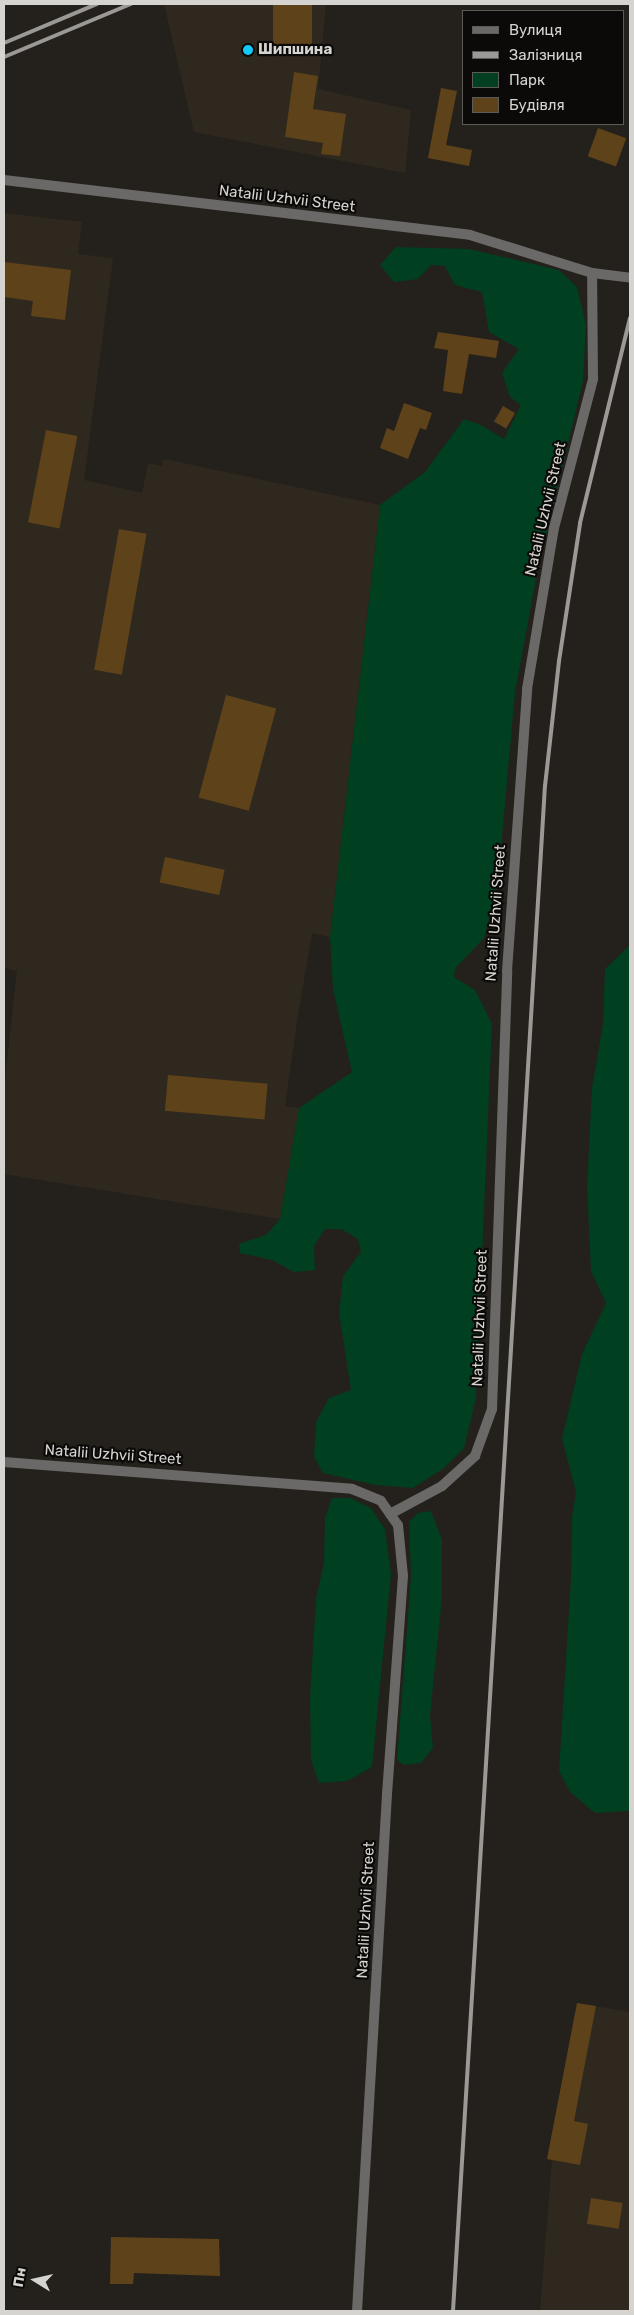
<!DOCTYPE html>
<meta charset="utf-8">
<style>
body{margin:0}
#map{position:relative;width:634px;height:2315px;overflow:hidden;background:#24211c;font-family:Rubik,sans-serif}
div>[style]{position:absolute}
[style*='--x']{left:calc(var(--x)*1px);top:calc(var(--y)*1px);width:calc(var(--w)*1px);rotate:calc(var(--a)*1deg)}
.built>*{inset:0;background:#2f281e}
.green>*{inset:0;background:#003f1f}
.building>*{inset:0;background:#5e421a;transform-origin:0 0}
.street>*{height:10px;margin:-5px;padding:0 5px;transform-origin:5px;border-radius:5px;background:#6b6868}
.rail>*{height:4px;margin:-2px;padding:0 2px;transform-origin:2px;border-radius:2px;background:#9b9995}
.dots>*{width:14px;height:14px;translate:-50% -50%;box-sizing:border-box;border:2px solid #0c0a08;border-radius:50%}
span{translate:-50% -50%;white-space:nowrap;text-align:center;line-height:1.15;-webkit-text-stroke:4.5px #0c0a08;paint-order:stroke}
.poi-label{font-size:15px;color:#d6d4d0;font-weight:700}
.left{translate:0 -50%;text-align:left}
.street-label{font-size:15px;color:#d6d4d0}
.frame{position:absolute;inset:0;border:5px solid #d6d4d0;pointer-events:none}
.legend{position:absolute;left:462px;top:10px;width:162px;height:115px;box-sizing:border-box;background:#0c0a08;border:1px solid #5d5b58;margin:0;padding:6px 9px;list-style:none;font-size:15px;color:#d6d4d0}
.legend li{display:flex;align-items:center;gap:10px;height:25px}
.legend b{width:25px;border:1px solid #5d5b58}
.north{position:absolute;left:10px;top:2255px;width:50px;height:50px;-webkit-text-stroke:4px #0c0a08;paint-order:stroke;rotate:280deg;font-size:14px;font-weight:700;line-height:20px;text-align:center;color:#d6d4d0}
.north::after{content:'';display:block;margin:auto;width:18px;height:22px;background:#d6d4d0;clip-path:polygon(50% 0,100% 100%,50% 72%,0 100%)}
</style>
<div id="map">
<div class="built">
<div style="clip-path:polygon(164px 4px,326px 4px,318px 89px,411px 110px,405px 173px,194px 132px)"></div>
<div style="clip-path:polygon(4px 213px,82px 222px,78px 254px,113px 258px,84px 480px,142px 493px,148px 463px,162px 466px,164px 459px,380px 505px,330px 937px,312px 933px,298px 1015px,285px 1106px,299px 1108px,280px 1219px,4px 1174px,4px 1089px,17px 971px,4px 968px)"></div>
<div style="clip-path:polygon(577px 2003px,630px 2012px,630px 2311px,540px 2311px,552px 2160px,547px 2159px)"></div>
</div>
<div class="green">
<div style="clip-path:polygon(396px 247px,469px 249px,559px 270px,577px 287px,586px 325px,583px 381px,537px 573px,515px 692px,498px 882px,484px 938px,455px 969px,454px 977px,475px 990px,492px 1024px,476px 1398px,464px 1448px,443px 1469px,413px 1488px,375px 1485px,323px 1473px,314px 1457px,316px 1422px,329px 1398px,351px 1390px,339px 1313px,343px 1276px,361px 1252px,358px 1239px,341px 1229px,325px 1229px,314px 1246px,315px 1270px,294px 1272px,272px 1260px,240px 1253px,239px 1244px,266px 1235px,280px 1219px,299px 1108px,352px 1072px,333px 989px,330px 937px,380px 505px,425px 472px,464px 419px,481px 425px,504px 439px,521px 405px,510px 397px,502px 373px,519px 349px,489px 332px,482px 292px,455px 285px,445px 266px,431px 265px,418px 279px,394px 282px,380px 265px)"></div>
<div style="clip-path:polygon(630px 945px,630px 1811px,595px 1813px,570px 1792px,559px 1771px,571px 1578px,572px 1517px,576px 1492px,562px 1439px,582px 1354px,606px 1303px,591px 1271px,587px 1187px,592px 1088px,603px 1024px,605px 969px)"></div>
<div style="clip-path:polygon(332px 1498px,350px 1498px,371px 1508px,385px 1529px,391px 1574px,372px 1767px,347px 1781px,319px 1783px,311px 1760px,310px 1698px,316px 1599px,324px 1563px,325px 1518px)"></div>
<div style="clip-path:polygon(431px 1511px,442px 1540px,442px 1597px,430px 1715px,433px 1748px,421px 1763px,404px 1765px,397px 1760px,411px 1576px,409px 1522px,418px 1513px)"></div>
</div>
<div class="building">
<div style="left:273px;top:4px;width:39px;height:43px"></div>
<div style="clip-path:polygon(294px 72px,318px 76px,313px 109px,346px 114px,340px 156px,321px 154px,323px 143px,285px 137px)"></div>
<div style="clip-path:polygon(441px 88px,457px 91px,446px 145px,472px 150px,469px 166px,428px 158px)"></div>
<div style="left:598px;top:128px;width:30px;height:30px;rotate:20deg"></div>
<div style="clip-path:polygon(4px 262px,71px 270px,65px 320px,31px 316px,33px 301px,4px 297px)"></div>
<div style="clip-path:polygon(438px 332px,499px 341px,496px 358px,469px 354px,462px 394px,443px 391px,448px 350px,434px 348px)"></div>
<div style="clip-path:polygon(404px 403px,432px 413px,426px 430px,420px 428px,408px 459px,380px 448px,387px 428px,394px 431px)"></div>
<div style="left:503px;top:406px;width:14px;height:18px;rotate:30deg"></div>
<div style="left:46px;top:430px;width:32px;height:94px;rotate:11deg"></div>
<div style="left:119px;top:529px;width:28px;height:143px;rotate:10deg"></div>
<div style="left:226px;top:695px;width:52px;height:106px;rotate:15deg"></div>
<div style="left:165px;top:857px;width:61px;height:26px;rotate:12deg"></div>
<div style="left:168px;top:1075px;width:100px;height:36px;rotate:5deg"></div>
<div style="clip-path:polygon(577px 2003px,596px 2006px,574px 2121px,588px 2124px,580px 2165px,547px 2159px)"></div>
<div style="left:591px;top:2198px;width:32px;height:26px;rotate:9deg"></div>
<div style="clip-path:polygon(111px 2237px,219px 2239px,220px 2276px,134px 2273px,133px 2284px,110px 2284px)"></div>
</div>
<div class="street">
<div style="--x:4;--y:180;--w:469;--a:6.7"></div>
<div style="--x:470;--y:235;--w:128;--a:17.3"></div>
<div style="--x:592;--y:273;--w:38;--a:7"></div>
<div style="--x:4;--y:1462;--w:349;--a:4.4"></div>
<div style="--x:352;--y:1489;--w:31;--a:22"></div>
<div style="--x:381;--y:1501;--w:29;--a:55"></div>
<div style="--x:398;--y:1525;--w:51;--a:84.4"></div>
<div style="--x:403;--y:1576;--w:219;--a:94.2"></div>
<div style="--x:387;--y:1794;--w:518;--a:93.32"></div>
<div style="--x:390;--y:1514;--w:59;--a:-28.3"></div>
<div style="--x:442;--y:1486;--w:45;--a:-42.3"></div>
<div style="--x:475;--y:1456;--w:50;--a:-70.1"></div>
<div style="--x:492;--y:1409;--w:438;--a:-88"></div>
<div style="--x:507;--y:971;--w:283;--a:-85.9"></div>
<div style="--x:527;--y:689;--w:163;--a:-80.5"></div>
<div style="--x:554;--y:528;--w:154;--a:-75.3"></div>
<div style="--x:593;--y:379;--w:106;--a:-90.5"></div>
</div>
<div class="rail">
<div style="--x:4;--y:43;--w:101;--a:-22.8"></div>
<div style="--x:4;--y:57;--w:138;--a:-22.7"></div>
<div style="--x:453;--y:2311;--w:1528;--a:-86.55"></div>
<div style="--x:545;--y:786;--w:126;--a:-83.6"></div>
<div style="--x:559;--y:661;--w:140;--a:-81.3"></div>
<div style="--x:580;--y:523;--w:211;--a:-76.3"></div>
</div>
<div class="dots">
<div style="left:248px;top:50px;background:#13cafb"></div>
</div>
<div class="poi-label">
<span class="left" style="left:258px;top:50px">Шипшина</span>
</div>
<div class="street-label">
<span style="left:287px;top:199px;rotate:7deg">Natalii Uzhvii Street</span>
<span style="left:546px;top:509px;rotate:-77deg">Natalii Uzhvii Street</span>
<span style="left:496px;top:913px;rotate:-86deg">Natalii Uzhvii Street</span>
<span style="left:480px;top:1318px;rotate:-88deg">Natalii Uzhvii Street</span>
<span style="left:113px;top:1455px;rotate:4deg">Natalii Uzhvii Street</span>
<span style="left:366px;top:1910px;rotate:-87deg">Natalii Uzhvii Street</span>
</div>
<div class="frame"></div>
<ul class="legend">
<li><b style="height:6px;background:#6b6868"></b>Вулиця</li>
<li><b style="height:6px;background:#9b9995"></b>Залізниця</li>
<li><b style="height:14px;background:#003f1f"></b>Парк</li>
<li><b style="height:14px;background:#5e421a"></b>Будівля</li>
</ul>
<div class="north">Пн</div>
</div>
